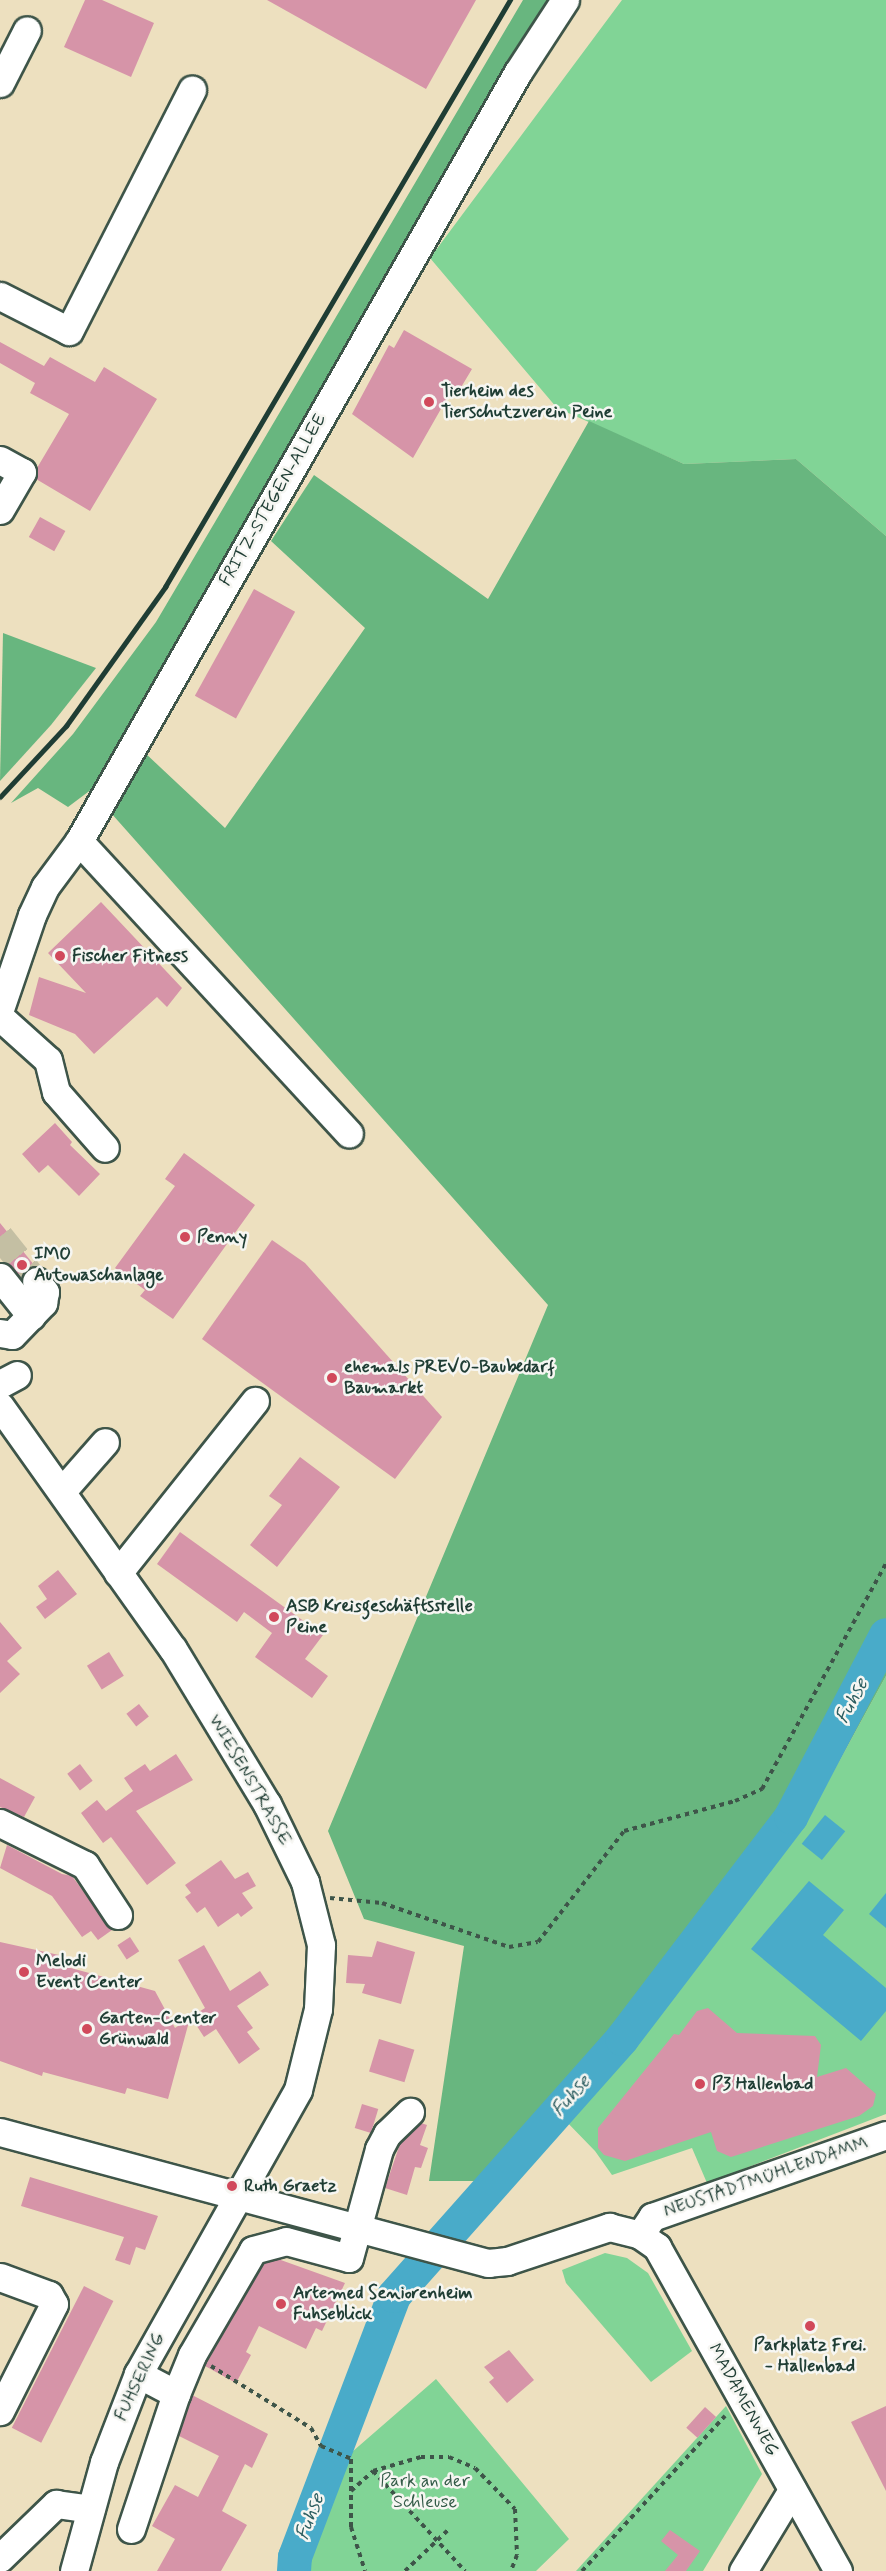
<!DOCTYPE html>
<meta charset="utf-8">
<style>
body{margin:0}
#map{position:relative;width:886px;height:2571px;overflow:hidden;background:#ede0bf;font-family:Mynerve,sans-serif}
div>[style]{position:absolute}
[style*='--x']{left:calc(var(--x)*1px);top:calc(var(--y)*1px);width:calc(var(--w)*1px);rotate:calc(var(--a)*1deg)}
.green>*{inset:0;background:#81d496}
.forest>*{inset:0;background:#68b67f}
.water>*{inset:0;background:#49abc9;transform-origin:0 0}
.river>*{height:34px;margin:-17px;padding:0 17px;transform-origin:17px;border-radius:17px;background:#49abc9}
.building>*{inset:0;background:#d694a8;transform-origin:0 0}
.minor-tunnel>*{height:27px;margin-top:-13.5px;transform-origin:0;background:repeating-linear-gradient(90deg,#c4bfa3 0 27px,transparent 0 41px)}
.path>*{height:4px;margin-top:-2px;transform-origin:0;background:repeating-linear-gradient(90deg,#3e5549 0 4.5px,transparent 0 9px)}
.roads{filter:drop-shadow(2px 0 #3e5549) drop-shadow(-2px 0 #3e5549) drop-shadow(0 2px #3e5549) drop-shadow(0 -2px #3e5549)}
.minor>*{height:27px;margin:-13.5px;padding:0 13.5px;transform-origin:13.5px;border-radius:13.5px;background:#fff}
.rail>*{height:4.5px;margin:-2.25px;padding:0 2.25px;transform-origin:2.25px;border-radius:2.25px;background:#1f3d34}
.dots>*{width:16px;height:16px;translate:-50% -50%;box-sizing:border-box;border:3px solid #f6f6f2;border-radius:50%}
span{translate:-50% -50%;white-space:nowrap;text-align:center;line-height:1.15;-webkit-text-stroke:5px #f6f6f2;paint-order:stroke}
.poi-label{font-size:18px;color:#1f3d34;font-weight:700}
.left{translate:0 -50%;text-align:left}
.street-label{font-size:18px;color:#1f3d34}
.park-label{font-size:18px;color:#335b48}
.water-label{font-size:20px;color:#2c5e61;font-style:italic}
</style>
<div id="map">
<div class="green">
<div style="clip-path:polygon(622px 0,886px 0,886px 536px,796px 459px,684px 464px,557px 408px,430px 258px)"></div>
<div style="clip-path:polygon(886px 1676px,886px 2114px,707px 2183px,692px 2148px,612px 2175px,595px 2151px,562px 2117px,807px 1820px)"></div>
<div style="clip-path:polygon(605px 2253px,627px 2258px,648px 2273px,692px 2351px,651px 2382px,566px 2283px,562px 2270px)"></div>
<div style="clip-path:polygon(436px 2379px,569px 2539px,536px 2571px,311px 2571px,303px 2559px,343px 2449px,352px 2452px)"></div>
<div style="clip-path:polygon(726px 2406px,762px 2474px,703px 2571px,576px 2571px)"></div>
</div>
<div class="forest">
<div style="clip-path:polygon(523px 0,553px 0,497px 83px,92px 789px,68px 807px,38px 788px,11px 803px,73px 734px,156px 622px)"></div>
<div style="clip-path:polygon(589px 421px,684px 464px,796px 459px,886px 536px,886px 1676px,807px 1820px,508px 2181px,429px 2181px,464px 1946px,364px 1919px,328px 1831px,548px 1305px,111px 813px,144px 752px,225px 828px,365px 628px,271px 541px,314px 475px,488px 599px)"></div>
<div style="clip-path:polygon(3px 633px,96px 668px,51px 725px,0 781px)"></div>
</div>
<div class="water">
<div style="left:825px;top:1815px;width:26px;height:37px;rotate:39deg"></div>
<div style="clip-path:polygon(809px 1881px,844px 1910px,823px 1935px,886px 1988px,886px 2011px,861px 2041px,751px 1949px)"></div>
<div style="clip-path:polygon(886px 1893px,886px 1928px,869px 1914px)"></div>
</div>
<div class="river">
<div style="--x:294;--y:2571;--w:14;--a:-86"></div>
<div style="--x:295;--y:2557;--w:279;--a:-69.2"></div>
<div style="--x:394;--y:2296;--w:344;--a:-48.4"></div>
<div style="--x:622;--y:2039;--w:279;--a:-52.7"></div>
<div style="--x:791;--y:1817;--w:205;--a:-62.4"></div>
</div>
<div class="building">
<div style="clip-path:polygon(85px 0,102px 0,154px 23px,131px 77px,64px 47px)"></div>
<div style="clip-path:polygon(267px 0,476px 0,426px 89px)"></div>
<div style="clip-path:polygon(404px 330px,472px 369px,460px 389px,454px 386px,413px 458px,352px 414px,389px 345px,394px 348px)"></div>
<div style="clip-path:polygon(0 342px,44px 366px,50px 357px,95px 382px,104px 367px,157px 399px,90px 511px,36px 479px,37px 468px,69px 414px,30px 393px,35px 383px,0 363px)"></div>
<div style="left:40px;top:517px;width:29px;height:23px;rotate:29deg"></div>
<div style="left:254px;top:589px;width:47px;height:122px;rotate:29deg"></div>
<div style="clip-path:polygon(101px 902px,182px 988px,167px 1007px,157px 997px,94px 1054px,75px 1034px,29px 1015px,39px 977px,86px 993px,48px 953px)"></div>
<div style="clip-path:polygon(55px 1123px,72px 1142px,70px 1145px,100px 1174px,79px 1196px,48px 1165px,39px 1173px,22px 1154px)"></div>
<div style="clip-path:polygon(184px 1153px,255px 1205px,173px 1319px,140px 1296px,145px 1290px,115px 1268px,175px 1186px,165px 1179px)"></div>
<div style="clip-path:polygon(0 1223px,35px 1266px,26px 1269px,21px 1278px,0 1255px)"></div>
<div style="clip-path:polygon(272px 1240px,305px 1263px,442px 1417px,395px 1479px,202px 1339px)"></div>
<div style="clip-path:polygon(300px 1457px,340px 1487px,277px 1567px,250px 1545px,282px 1505px,269px 1496px)"></div>
<div style="clip-path:polygon(180px 1532px,323px 1635px,305px 1659px,328px 1676px,312px 1698px,255px 1657px,272px 1633px,244px 1612px,237px 1622px,157px 1564px)"></div>
<div style="clip-path:polygon(58px 1570px,77px 1594px,45px 1619px,36px 1607px,47px 1599px,38px 1586px)"></div>
<div style="clip-path:polygon(0 1622px,22px 1648px,7px 1661px,20px 1674px,0 1693px)"></div>
<div style="left:109px;top:1652px;width:28px;height:26px;rotate:58deg"></div>
<div style="left:139px;top:1704px;width:16px;height:16px;rotate:52deg"></div>
<div style="clip-path:polygon(176px 1754px,193px 1780px,136px 1811px,176px 1863px,147px 1885px,111px 1837px,103px 1843px,81px 1813px,97px 1800px,106px 1811px,133px 1791px,124px 1778px,145px 1764px,150px 1771px)"></div>
<div style="left:80px;top:1764px;width:21px;height:16px;rotate:53deg"></div>
<div style="clip-path:polygon(0 1778px,35px 1797px,24px 1817px,0 1807px)"></div>
<div style="clip-path:polygon(7px 1845px,62px 1874px,72px 1876px,112px 1930px,98px 1940px,91px 1931px,82px 1937px,52px 1896px,0 1868px)"></div>
<div style="clip-path:polygon(221px 1860px,235px 1879px,248px 1872px,256px 1886px,242px 1893px,253px 1908px,241px 1917px,238px 1913px,218px 1927px,205px 1907px,197px 1913px,185px 1897px,191px 1893px,185px 1885px)"></div>
<div style="left:130px;top:1937px;width:17px;height:15px;rotate:57deg"></div>
<div style="clip-path:polygon(377px 1941px,415px 1952px,401px 2004px,362px 1993px,365px 1984px,346px 1983px,348px 1955px,372px 1957px)"></div>
<div style="clip-path:polygon(0 1942px,59px 1955px,49px 1962px,155px 1991px,175px 2028px,190px 2018px,168px 2099px,127px 2088px,125px 2094px,43px 2072px,42px 2076px,0 2061px)"></div>
<div style="clip-path:polygon(204px 1945px,230px 1991px,260px 1971px,269px 1985px,237px 2006px,253px 2028px,247px 2032px,260px 2049px,239px 2064px,216px 2029px,204px 2037px,191px 2017px,205px 2008px,178px 1960px)"></div>
<div style="clip-path:polygon(708px 2008px,737px 2033px,815px 2036px,821px 2045px,817px 2077px,846px 2068px,876px 2094px,873px 2106px,859px 2116px,731px 2157px,717px 2151px,711px 2132px,625px 2161px,604px 2155px,598px 2148px,598px 2128px,674px 2034px,679px 2035px,697px 2011px)"></div>
<div style="left:379px;top:2039px;width:37px;height:34px;rotate:17deg"></div>
<div style="left:362px;top:2104px;width:17px;height:25px;rotate:17deg"></div>
<div style="clip-path:polygon(421px 2123px,427px 2125px,420px 2145px,428px 2148px,421px 2168px,415px 2167px,407px 2195px,385px 2188px,400px 2144px)"></div>
<div style="clip-path:polygon(30px 2177px,158px 2216px,145px 2250px,136px 2247px,130px 2265px,115px 2260px,124px 2237px,21px 2206px)"></div>
<div style="clip-path:polygon(278px 2259px,345px 2283px,322px 2331px,316px 2328px,306px 2349px,259px 2326px,246px 2352px,251px 2355px,236px 2383px,205px 2366px,263px 2264px)"></div>
<div style="left:84px;top:2286px;width:33px;height:159px;rotate:27deg"></div>
<div style="clip-path:polygon(509px 2350px,534px 2380px,507px 2403px,489px 2382px,494px 2378px,484px 2367px)"></div>
<div style="clip-path:polygon(192px 2395px,268px 2434px,252px 2468px,245px 2464px,222px 2511px,247px 2525px,221px 2571px,157px 2571px,175px 2539px,152px 2526px,175px 2485px,198px 2497px,219px 2456px,179px 2436px)"></div>
<div style="clip-path:polygon(886px 2406px,886px 2491px,851px 2422px)"></div>
<div style="left:705px;top:2407px;width:15px;height:28px;rotate:42deg"></div>
<div style="clip-path:polygon(670px 2530px,700px 2551px,686px 2571px,665px 2571px,678px 2555px,661px 2541px)"></div>
</div>
<div class="minor-tunnel">
<div style="--x:0;--y:1236;--w:58;--a:51.3"></div>
</div>
<div class="path">
<div style="--x:330;--y:1898;--w:52;--a:5.5"></div>
<div style="--x:382;--y:1903;--w:134;--a:19.1"></div>
<div style="--x:509;--y:1947;--w:29;--a:-10"></div>
<div style="--x:538;--y:1942;--w:140;--a:-52.2"></div>
<div style="--x:624;--y:1831;--w:115;--a:-15.1"></div>
<div style="--x:735;--y:1801;--w:30;--a:-24"></div>
<div style="--x:762;--y:1789;--w:258;--a:-61.2"></div>
<div style="--x:211;--y:2366;--w:118;--a:31.8"></div>
<div style="--x:311;--y:2428;--w:21;--a:61"></div>
<div style="--x:321;--y:2446;--w:33;--a:23"></div>
<div style="--x:351;--y:2459;--w:68;--a:90"></div>
<div style="--x:351;--y:2527;--w:46;--a:72.3"></div>
<div style="--x:373;--y:2471;--w:136;--a:47.4"></div>
<div style="--x:351;--y:2491;--w:30;--a:-42"></div>
<div style="--x:373;--y:2471;--w:50;--a:-16.3"></div>
<div style="--x:421;--y:2457;--w:28;--a:0"></div>
<div style="--x:449;--y:2457;--w:28;--a:23"></div>
<div style="--x:475;--y:2468;--w:57;--a:45.7"></div>
<div style="--x:515;--y:2509;--w:46;--a:87.5"></div>
<div style="--x:517;--y:2555;--w:17;--a:111"></div>
<div style="--x:405;--y:2571;--w:59;--a:-43.6"></div>
<div style="--x:582;--y:2571;--w:211;--a:-47.3"></div>
</div>
<div class="roads">
<div class="minor">
<div style="--x:0;--y:83;--w:59;--a:-63"></div>
<div style="--x:0;--y:296;--w:77;--a:26.9"></div>
<div style="--x:69;--y:331;--w:271;--a:-63"></div>
<div style="--x:0;--y:460;--w:25;--a:29"></div>
<div style="--x:22;--y:472;--w:44;--a:120.1"></div>
<div style="--x:79;--y:841;--w:398;--a:47.3"></div>
<div style="--x:0;--y:1009;--w:99;--a:-71.2"></div>
<div style="--x:32;--y:915;--w:31;--a:-65"></div>
<div style="--x:45;--y:887;--w:57;--a:-53.5"></div>
<div style="--x:79;--y:841;--w:885;--a:-60.28"></div>
<div style="--x:518;--y:72;--w:86;--a:-56.9"></div>
<div style="--x:0;--y:1017;--w:64;--a:41.9"></div>
<div style="--x:48;--y:1060;--w:33;--a:76"></div>
<div style="--x:56;--y:1092;--w:74;--a:48.8"></div>
<div style="--x:0;--y:1277;--w:50;--a:51.5"></div>
<div style="--x:0;--y:1333;--w:12;--a:9"></div>
<div style="--x:12;--y:1335;--w:45;--a:-45.9"></div>
<div style="--x:43;--y:1303;--w:11;--a:-80"></div>
<div style="--x:45;--y:1292;--w:14;--a:-129"></div>
<div style="--x:0;--y:1384;--w:19;--a:-28"></div>
<div style="--x:0;--y:1406;--w:298;--a:54.6"></div>
<div style="--x:173;--y:1649;--w:181;--a:58.8"></div>
<div style="--x:267;--y:1804;--w:87;--a:64"></div>
<div style="--x:305;--y:1882;--w:65;--a:75.7"></div>
<div style="--x:321;--y:1945;--w:64;--a:92.7"></div>
<div style="--x:318;--y:2009;--w:83;--a:103.9"></div>
<div style="--x:298;--y:2090;--w:326;--a:119.4"></div>
<div style="--x:138;--y:2374;--w:94;--a:111.1"></div>
<div style="--x:104;--y:2462;--w:113;--a:105.4"></div>
<div style="--x:62;--y:1491;--w:65;--a:-48.7"></div>
<div style="--x:118;--y:1573;--w:220;--a:-51.5"></div>
<div style="--x:0;--y:1823;--w:95;--a:26.3"></div>
<div style="--x:85;--y:1865;--w:60;--a:56.6"></div>
<div style="--x:0;--y:2132;--w:505;--a:15.03"></div>
<div style="--x:488;--y:2263;--w:19;--a:-6"></div>
<div style="--x:507;--y:2261;--w:108;--a:-18.4"></div>
<div style="--x:609;--y:2227;--w:32;--a:14"></div>
<div style="--x:640;--y:2235;--w:21;--a:35"></div>
<div style="--x:657;--y:2247;--w:371;--a:60.8"></div>
<div style="--x:640;--y:2235;--w:22;--a:-56"></div>
<div style="--x:652;--y:2217;--w:248;--a:-19.3"></div>
<div style="--x:0;--y:2277;--w:52;--a:20.2"></div>
<div style="--x:49;--y:2295;--w:10;--a:61"></div>
<div style="--x:54;--y:2304;--w:120;--a:116.8"></div>
<div style="--x:176;--y:2394;--w:42;--a:-67.7"></div>
<div style="--x:192;--y:2355;--w:121;--a:-59.8"></div>
<div style="--x:253;--y:2250;--w:34;--a:-15"></div>
<div style="--x:286;--y:2241;--w:65;--a:15.1"></div>
<div style="--x:349;--y:2258;--w:113;--a:-74.6"></div>
<div style="--x:379;--y:2149;--w:17;--a:-62"></div>
<div style="--x:387;--y:2134;--w:32;--a:-44"></div>
<div style="--x:131;--y:2529;--w:142;--a:-71.6"></div>
<div style="--x:176;--y:2394;--w:43;--a:-152.2"></div>
<div style="--x:0;--y:2558;--w:78;--a:-44"></div>
<div style="--x:56;--y:2504;--w:35;--a:8"></div>
<div style="--x:743;--y:2571;--w:95;--a:-58.8"></div>
</div>
</div>
<div class="rail">
<div style="--x:0;--y:797;--w:97;--a:-47.1"></div>
<div style="--x:66;--y:726;--w:171;--a:-54.5"></div>
<div style="--x:165;--y:587;--w:681;--a:-59.56"></div>
</div>
<div class="dots">
<div style="left:429px;top:402px;background:#d1495b"></div>
<div style="left:60px;top:956px;background:#d1495b"></div>
<div style="left:185px;top:1237px;background:#d1495b"></div>
<div style="left:22px;top:1265px;background:#d1495b"></div>
<div style="left:332px;top:1378px;background:#d1495b"></div>
<div style="left:274px;top:1617px;background:#d1495b"></div>
<div style="left:24px;top:1972px;background:#d1495b"></div>
<div style="left:87px;top:2029px;background:#d1495b"></div>
<div style="left:700px;top:2084px;background:#d1495b"></div>
<div style="left:232px;top:2186px;background:#d1495b"></div>
<div style="left:281px;top:2304px;background:#d1495b"></div>
<div style="left:810px;top:2326px;background:#d1495b"></div>
</div>
<div class="poi-label">
<span class="left" style="left:441px;top:402px">Tierheim des<br>Tierschutzverein Peine</span>
<span class="left" style="left:72px;top:956px">Fischer Fitness</span>
<span class="left" style="left:197px;top:1237px">Penny</span>
<span class="left" style="left:34px;top:1265px">IMO<br>Autowaschanlage</span>
<span class="left" style="left:344px;top:1378px">ehemals PREVO-Baubedarf<br>Baumarkt</span>
<span class="left" style="left:286px;top:1617px">ASB Kreisgeschäftsstelle<br>Peine</span>
<span class="left" style="left:36px;top:1972px">Melodi<br>Event Center</span>
<span class="left" style="left:99px;top:2029px">Garten-Center<br>Grünwald</span>
<span class="left" style="left:712px;top:2084px">P3 Hallenbad</span>
<span class="left" style="left:244px;top:2186px">Ruth Graetz</span>
<span class="left" style="left:293px;top:2304px">Artemed Seniorenheim<br>Fuhseblick</span>
<span style="left:810px;top:2356px">Parkplatz Frei.<br>- Hallenbad</span>
</div>
<div class="street-label">
<span style="left:273px;top:500px;rotate:-60deg">FRITZ-STEGEN-ALLEE</span>
<span style="left:250px;top:1780px;rotate:60deg">WIESENSTRASSE</span>
<span style="left:766px;top:2177px;rotate:-19deg">NEUSTADTMÜHLENDAMM</span>
<span style="left:140px;top:2377px;rotate:-65deg">FUHSERING</span>
<span style="left:743px;top:2400px;rotate:61deg">MADAMENWEG</span>
</div>
<div class="park-label">
<span style="left:425px;top:2492px">Park an der<br>Schleuse</span>
</div>
<div class="water-label">
<span style="left:852px;top:1701px;rotate:-62deg">Fuhse</span>
<span style="left:571px;top:2096px;rotate:-48deg">Fuhse</span>
<span style="left:310px;top:2517px;rotate:-69deg">Fuhse</span>
</div>
</div>
